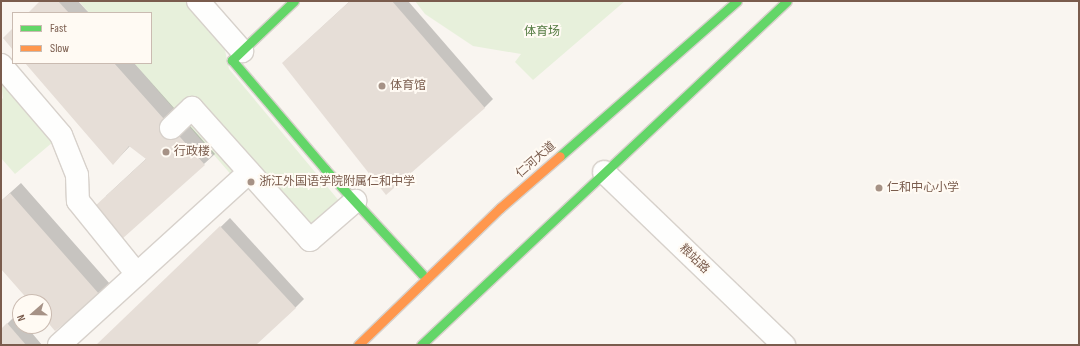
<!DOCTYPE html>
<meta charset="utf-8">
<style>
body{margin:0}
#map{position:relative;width:1080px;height:346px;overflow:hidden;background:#f9f5f0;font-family:"Sofia Sans Condensed","Noto Sans SC",sans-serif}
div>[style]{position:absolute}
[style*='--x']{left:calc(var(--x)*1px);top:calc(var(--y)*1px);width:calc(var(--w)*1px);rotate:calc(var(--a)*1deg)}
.green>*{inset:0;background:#e7f0db}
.shadow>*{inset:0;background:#0003}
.building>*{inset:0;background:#e6ded7}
.roads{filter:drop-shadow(1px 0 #d7d1cb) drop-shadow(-1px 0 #d7d1cb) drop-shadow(0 1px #d7d1cb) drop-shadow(0 -1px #d7d1cb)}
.street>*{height:22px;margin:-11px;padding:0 11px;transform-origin:11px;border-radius:11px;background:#fefefd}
.fast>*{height:9px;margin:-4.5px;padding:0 4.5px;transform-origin:4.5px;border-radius:4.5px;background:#63d668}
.slow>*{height:9px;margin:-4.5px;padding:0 4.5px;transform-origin:4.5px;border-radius:4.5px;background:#ff974d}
.dots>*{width:11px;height:11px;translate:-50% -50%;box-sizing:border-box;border:2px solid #fffaf3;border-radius:50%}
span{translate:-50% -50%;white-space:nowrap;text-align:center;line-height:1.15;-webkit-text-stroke:4px #fffaf3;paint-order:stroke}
.park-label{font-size:12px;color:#537a41}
.poi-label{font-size:12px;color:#7a5c4d}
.left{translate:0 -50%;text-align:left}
.street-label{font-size:12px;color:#7a5c4d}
.frame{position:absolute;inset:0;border:2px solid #7a5c4d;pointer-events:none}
.legend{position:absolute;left:12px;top:12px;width:140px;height:52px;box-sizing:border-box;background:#fffaf3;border:1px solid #cabbb1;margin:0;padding:5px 7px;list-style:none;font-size:12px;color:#7a5c4d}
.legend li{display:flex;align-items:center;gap:8px;height:20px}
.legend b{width:20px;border:1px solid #cabbb1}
.north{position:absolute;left:12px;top:294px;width:40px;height:40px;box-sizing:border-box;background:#fffaf3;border:1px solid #cabbb1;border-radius:50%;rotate:250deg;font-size:11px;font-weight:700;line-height:16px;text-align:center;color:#7a5c4d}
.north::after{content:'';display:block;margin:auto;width:14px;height:18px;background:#a69286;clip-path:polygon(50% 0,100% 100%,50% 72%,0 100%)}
</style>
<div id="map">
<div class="green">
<div style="clip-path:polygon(79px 1px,191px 1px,222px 36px,229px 69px,340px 202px,310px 229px,253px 164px,234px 178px,134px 63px,151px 63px,151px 13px,89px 13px)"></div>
<div style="clip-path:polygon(415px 1px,625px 1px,533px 80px,515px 62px,521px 54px,473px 46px,425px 14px)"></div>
<div style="clip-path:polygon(1px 81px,53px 142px,15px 174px,1px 158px,1px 100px,3px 98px)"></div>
</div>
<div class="shadow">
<div style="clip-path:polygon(42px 1px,78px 1px,89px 13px,30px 13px)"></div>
<div style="clip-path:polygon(350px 1px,408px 1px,493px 99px,484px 108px,283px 63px)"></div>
<div style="clip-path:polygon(26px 63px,134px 63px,215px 154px,122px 238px,106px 196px,147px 158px,130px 146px,113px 164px)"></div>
<div style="clip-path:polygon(21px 183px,110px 284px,99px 294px,44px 317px,44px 302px,31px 302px,1px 268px,1px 201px)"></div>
<div style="clip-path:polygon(230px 218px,304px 299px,296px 307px,255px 345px,98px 345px)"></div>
<div style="clip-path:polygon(16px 315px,20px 319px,20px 326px,26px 326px,42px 345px,1px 345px,1px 330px)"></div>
</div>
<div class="building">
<div style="clip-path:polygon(40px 1px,58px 1px,69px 13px,28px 13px)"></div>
<div style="clip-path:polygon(350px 1px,392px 1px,485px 108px,386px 195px,282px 63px)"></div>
<div style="clip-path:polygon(13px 28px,13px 50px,3px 38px)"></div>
<div style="clip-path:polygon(25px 63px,114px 63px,205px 165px,122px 239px,94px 207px,146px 159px,129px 146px,113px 165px)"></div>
<div style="clip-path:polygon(10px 193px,100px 295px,55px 331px,44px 318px,44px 302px,30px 302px,1px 269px,1px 201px)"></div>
<div style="clip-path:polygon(220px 226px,296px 308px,256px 345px,96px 345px)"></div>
<div style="clip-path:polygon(7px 323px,26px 345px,1px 345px,1px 329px)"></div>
</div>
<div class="roads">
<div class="street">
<div style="--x:198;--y:1;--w:67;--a:48.7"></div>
<div style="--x:1;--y:65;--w:92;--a:49.4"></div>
<div style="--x:61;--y:135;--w:43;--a:68.2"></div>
<div style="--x:77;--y:175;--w:26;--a:88"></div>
<div style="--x:78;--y:201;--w:94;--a:51.1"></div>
<div style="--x:171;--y:128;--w:29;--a:-44"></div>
<div style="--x:192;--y:108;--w:177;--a:48.2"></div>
<div style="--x:310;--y:240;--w:60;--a:-40.9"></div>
<div style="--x:604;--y:172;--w:250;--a:43.9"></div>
<div style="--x:59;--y:345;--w:257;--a:-42.3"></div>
</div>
<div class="fast">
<div style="--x:294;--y:1;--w:86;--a:136.4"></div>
<div style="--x:232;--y:60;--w:143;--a:49.5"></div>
<div style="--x:325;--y:169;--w:143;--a:47.3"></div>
<div style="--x:560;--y:156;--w:235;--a:-41.2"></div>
<div style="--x:421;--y:345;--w:502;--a:-43.23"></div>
</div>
<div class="slow">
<div style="--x:358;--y:345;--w:197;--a:-44"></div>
<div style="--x:500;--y:208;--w:79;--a:-40.9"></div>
</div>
</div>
<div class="dots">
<div style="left:382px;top:86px;background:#a69286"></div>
<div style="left:166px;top:152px;background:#a69286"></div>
<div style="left:251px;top:182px;background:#a69286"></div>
<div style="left:879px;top:188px;background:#a69286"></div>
</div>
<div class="park-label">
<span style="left:542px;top:32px">体育场</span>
</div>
<div class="poi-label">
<span class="left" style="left:390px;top:86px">体育馆</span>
<span class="left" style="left:174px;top:152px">行政楼</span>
<span class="left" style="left:259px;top:182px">浙江外国语学院附属仁和中学</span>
<span class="left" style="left:887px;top:188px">仁和中心小学</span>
</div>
<div class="street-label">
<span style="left:536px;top:160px;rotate:-41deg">仁河大道</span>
<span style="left:694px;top:259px;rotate:44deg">粮站路</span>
</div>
<div class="frame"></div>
<ul class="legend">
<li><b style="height:5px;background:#63d668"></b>Fast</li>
<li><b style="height:5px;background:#ff974d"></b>Slow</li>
</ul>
<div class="north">N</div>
</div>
